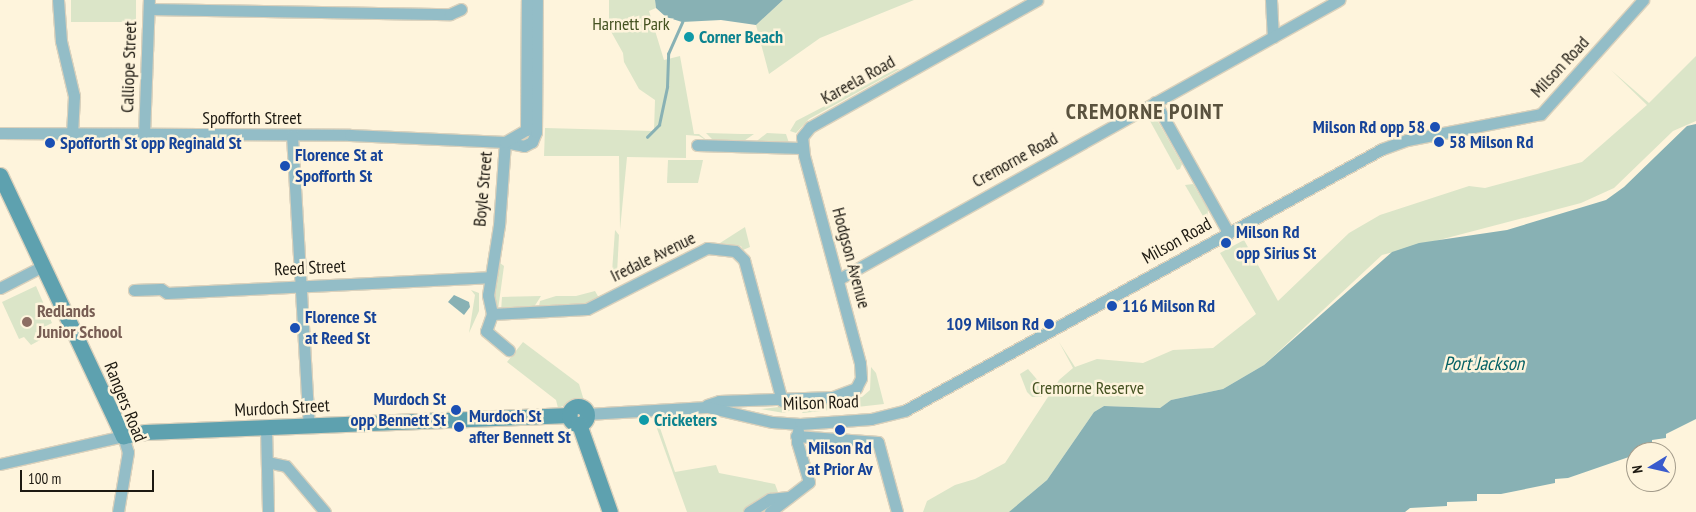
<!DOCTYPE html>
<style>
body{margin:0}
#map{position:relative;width:1696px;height:512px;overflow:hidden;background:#fef4dc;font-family:"PT Sans Narrow",sans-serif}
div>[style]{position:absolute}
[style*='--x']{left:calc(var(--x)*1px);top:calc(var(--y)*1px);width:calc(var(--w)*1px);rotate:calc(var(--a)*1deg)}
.green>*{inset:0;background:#dbe5c8;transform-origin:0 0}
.water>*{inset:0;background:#88b1b4}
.stream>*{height:2.5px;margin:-1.25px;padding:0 1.25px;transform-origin:1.25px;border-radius:1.25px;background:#88b1b4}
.roads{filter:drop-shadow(1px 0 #dad1bc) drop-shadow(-1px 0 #dad1bc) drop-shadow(0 1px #dad1bc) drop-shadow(0 -1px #dad1bc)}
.street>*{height:11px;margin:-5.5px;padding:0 5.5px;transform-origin:5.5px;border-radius:5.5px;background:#93bdc7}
.secondary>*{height:15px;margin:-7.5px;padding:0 7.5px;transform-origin:7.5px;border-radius:7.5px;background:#5ea1af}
.secondary>.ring{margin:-7.5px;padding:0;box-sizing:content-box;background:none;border:15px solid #5ea1af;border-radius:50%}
.dots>*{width:14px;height:14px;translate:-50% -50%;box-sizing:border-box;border:2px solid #fef4dc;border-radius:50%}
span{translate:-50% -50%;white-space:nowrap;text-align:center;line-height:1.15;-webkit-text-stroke:5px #fef4dc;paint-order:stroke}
.park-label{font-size:18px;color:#455221}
.culture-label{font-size:18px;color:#0d838f;font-weight:700}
.left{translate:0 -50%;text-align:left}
.street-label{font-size:18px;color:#1d1911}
.transit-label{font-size:18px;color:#164399;font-weight:700}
.right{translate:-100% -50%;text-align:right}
.education-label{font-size:18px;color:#785e54;font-weight:700}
.water-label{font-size:19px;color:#056065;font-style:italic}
.district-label{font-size:22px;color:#5a523e;font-weight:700;letter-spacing:1px}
.north{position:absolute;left:1626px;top:442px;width:50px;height:50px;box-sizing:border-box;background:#fef4dc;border:1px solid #a49c8b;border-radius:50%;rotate:261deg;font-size:14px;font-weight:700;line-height:20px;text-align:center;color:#1d1911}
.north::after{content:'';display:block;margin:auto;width:18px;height:22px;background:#3a5bcd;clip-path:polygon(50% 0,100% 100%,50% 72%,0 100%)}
.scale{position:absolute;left:20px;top:470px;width:134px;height:22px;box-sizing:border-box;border:2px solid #1d1911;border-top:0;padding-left:6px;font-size:15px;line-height:18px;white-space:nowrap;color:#1d1911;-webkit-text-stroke:4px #fef4dc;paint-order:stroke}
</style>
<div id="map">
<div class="green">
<div style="left:71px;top:0;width:65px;height:22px"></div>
<div style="clip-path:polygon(609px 0,655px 0,656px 8px,649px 11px,664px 60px,680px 56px,694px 134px,699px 134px,709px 142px,699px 136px,686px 135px,686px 158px,627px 157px,620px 230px,619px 156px,544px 156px,545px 128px,654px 131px,655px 100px,639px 89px,624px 62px,623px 53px,609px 28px)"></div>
<div style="clip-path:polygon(783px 0,914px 0,820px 38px,769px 74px,756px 25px)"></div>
<div style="clip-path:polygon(1696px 56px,1696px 121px,1673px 131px,1614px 188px,1581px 203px,1382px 255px,1264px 365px,1223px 389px,1171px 400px,1160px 408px,1104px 406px,1094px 412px,1047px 480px,1028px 496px,1076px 512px,923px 512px,927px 501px,955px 485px,975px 479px,1005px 463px,1059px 380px,1073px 368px,1059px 342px,1075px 367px,1097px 359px,1143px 363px,1173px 350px,1213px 348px,1256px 314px,1220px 253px,1244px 240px,1278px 301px,1349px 233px,1380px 215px,1469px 186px,1485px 188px,1582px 162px,1647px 105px,1611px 70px,1649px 103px)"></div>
<div style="clip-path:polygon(896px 69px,900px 69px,809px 119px,796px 133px,790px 131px,796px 121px)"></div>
<div style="clip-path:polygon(1156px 118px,1182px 164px,1180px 169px,1177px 170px,1150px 121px)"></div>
<div style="clip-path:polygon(706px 133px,741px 134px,754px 134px,741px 143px,715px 142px)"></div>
<div style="clip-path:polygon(767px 133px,786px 134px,789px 143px,753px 144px)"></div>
<div style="clip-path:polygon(668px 160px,703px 160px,698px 183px,667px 183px)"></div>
<div style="clip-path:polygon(1193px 184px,1208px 209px,1207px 223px,1185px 185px)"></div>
<div style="clip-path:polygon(745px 227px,750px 247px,743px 250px,741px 246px,720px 243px)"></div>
<div style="clip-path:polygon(615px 230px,619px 235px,617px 274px,612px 272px)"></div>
<div style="clip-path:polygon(500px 263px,504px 266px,498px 310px,494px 297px)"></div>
<div style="clip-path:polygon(36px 286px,52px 323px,36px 331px,41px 329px,42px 339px,31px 345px,24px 337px,19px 339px,2px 302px)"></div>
<div style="clip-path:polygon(471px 290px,479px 293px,479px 311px,469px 333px,475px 295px)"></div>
<div style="clip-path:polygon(595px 291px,599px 298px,583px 305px,539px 306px,540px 301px,556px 296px,576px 296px)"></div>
<div style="clip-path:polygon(541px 296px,534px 307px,509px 307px,501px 311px,502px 297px)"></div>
<div style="clip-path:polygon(523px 342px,579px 384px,585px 404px,574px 402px,558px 408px,556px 400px,507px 362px)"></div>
<div style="clip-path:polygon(871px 367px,876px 373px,884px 404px,803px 413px,797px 408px,784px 413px,761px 409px,862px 397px,870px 390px)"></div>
<div style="clip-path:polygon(1028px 369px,1040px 383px,1042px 397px,1032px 397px,1027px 392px,1020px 374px)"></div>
<div style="clip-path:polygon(658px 422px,675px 472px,716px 465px,719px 473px,775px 484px,778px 492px,758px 499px,743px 512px,687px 512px,655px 423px)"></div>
</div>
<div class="water">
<div style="clip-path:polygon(655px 0,783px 0,756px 25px,721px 20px,682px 22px,666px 17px,656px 8px)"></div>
<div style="clip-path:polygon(1696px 124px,1696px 419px,1666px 434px,1666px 438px,1652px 440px,1652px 449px,1568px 478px,1555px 479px,1555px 483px,1501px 494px,1477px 494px,1477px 501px,1447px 502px,1447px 506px,1410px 508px,1405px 512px,1009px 512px,1047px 480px,1094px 412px,1104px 406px,1160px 408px,1171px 400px,1223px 389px,1264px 365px,1392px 252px,1419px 243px,1507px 230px,1606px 200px,1624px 187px,1687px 126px)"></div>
<div style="clip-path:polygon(454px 295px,469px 302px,470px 307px,464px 315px,448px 302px)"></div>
</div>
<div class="stream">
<div style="--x:647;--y:137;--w:17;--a:-45"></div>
<div style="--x:659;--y:125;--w:39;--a:-78"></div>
<div style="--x:667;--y:87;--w:33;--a:-88"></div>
<div style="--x:668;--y:54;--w:35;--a:-66"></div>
</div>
<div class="roads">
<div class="street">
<div style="--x:58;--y:0;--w:41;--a:85.8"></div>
<div style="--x:61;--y:41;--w:57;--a:76.7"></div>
<div style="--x:74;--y:96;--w:37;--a:93"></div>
<div style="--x:1271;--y:0;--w:37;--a:87"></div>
<div style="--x:149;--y:9;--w:301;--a:1"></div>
<div style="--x:450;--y:14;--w:12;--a:-24"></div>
<div style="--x:1155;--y:102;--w:149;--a:60.7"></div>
<div style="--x:0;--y:133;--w:350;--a:0.3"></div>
<div style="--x:350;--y:135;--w:155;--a:2.6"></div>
<div style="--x:505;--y:142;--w:19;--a:12"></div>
<div style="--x:524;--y:146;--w:9;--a:-27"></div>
<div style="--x:532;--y:142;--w:11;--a:-68"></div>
<div style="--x:536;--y:132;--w:132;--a:-89.6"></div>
<div style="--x:144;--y:135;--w:135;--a:-87.9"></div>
<div style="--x:292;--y:135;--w:291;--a:86.7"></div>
<div style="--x:505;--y:142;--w:83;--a:94.1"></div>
<div style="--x:499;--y:225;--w:71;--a:98.9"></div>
<div style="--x:488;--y:295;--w:19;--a:78"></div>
<div style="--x:492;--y:314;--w:18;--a:109"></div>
<div style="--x:486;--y:331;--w:30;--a:40"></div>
<div style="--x:505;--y:142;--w:24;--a:-30"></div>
<div style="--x:526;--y:130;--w:130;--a:-89.6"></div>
<div style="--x:697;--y:145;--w:105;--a:1.6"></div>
<div style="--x:839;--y:279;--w:573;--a:-29.16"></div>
<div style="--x:0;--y:288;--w:48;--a:-27.1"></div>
<div style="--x:134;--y:290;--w:27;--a:-2"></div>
<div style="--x:161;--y:289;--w:7;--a:34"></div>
<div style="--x:167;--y:293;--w:322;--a:-2.8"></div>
<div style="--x:492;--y:314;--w:95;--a:-3"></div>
<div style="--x:587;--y:309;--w:135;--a:-26.9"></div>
<div style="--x:707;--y:248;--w:28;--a:6"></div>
<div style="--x:735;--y:251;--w:13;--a:45"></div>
<div style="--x:744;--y:260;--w:146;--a:74.9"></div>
<div style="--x:707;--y:405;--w:13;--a:-18"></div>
<div style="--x:719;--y:401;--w:114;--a:-2"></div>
<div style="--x:833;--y:397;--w:25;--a:-21"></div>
<div style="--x:856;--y:388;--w:11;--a:-63"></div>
<div style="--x:861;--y:378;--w:15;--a:-94"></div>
<div style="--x:860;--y:363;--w:215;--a:-105.1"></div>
<div style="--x:804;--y:155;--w:18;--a:-96"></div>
<div style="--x:802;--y:137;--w:13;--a:-51"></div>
<div style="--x:810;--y:127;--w:260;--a:-29.2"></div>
<div style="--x:587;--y:414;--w:120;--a:-3.3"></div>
<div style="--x:707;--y:407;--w:67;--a:13"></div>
<div style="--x:772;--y:422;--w:28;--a:4"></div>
<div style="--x:800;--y:424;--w:71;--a:-4"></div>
<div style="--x:871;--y:419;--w:36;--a:-14"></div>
<div style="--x:906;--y:410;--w:543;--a:-28.74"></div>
<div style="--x:1382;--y:149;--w:27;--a:-20"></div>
<div style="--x:1407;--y:140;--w:136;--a:-11"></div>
<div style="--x:1541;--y:114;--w:153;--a:-48.2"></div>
<div style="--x:266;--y:428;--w:84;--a:88.6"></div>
<div style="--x:796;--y:436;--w:82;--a:4.2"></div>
<div style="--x:878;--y:442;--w:73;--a:74.8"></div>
<div style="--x:267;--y:462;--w:19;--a:12"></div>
<div style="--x:286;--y:466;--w:60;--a:49.7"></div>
<div style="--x:0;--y:464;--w:126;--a:-12.8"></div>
<div style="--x:123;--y:436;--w:17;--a:73"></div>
<div style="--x:128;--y:452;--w:61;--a:99.5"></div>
<div style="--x:749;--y:512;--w:25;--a:-32"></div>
<div style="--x:770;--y:499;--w:19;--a:-6"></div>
<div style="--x:770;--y:512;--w:49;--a:-37.6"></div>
<div style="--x:809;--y:482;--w:42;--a:-106.7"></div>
<div style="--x:797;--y:442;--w:11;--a:-85"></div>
</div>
<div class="secondary">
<div style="--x:0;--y:175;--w:289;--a:64.8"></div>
<div style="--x:123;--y:436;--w:22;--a:-10"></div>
<div style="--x:145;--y:432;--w:425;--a:-2.3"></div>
<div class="ring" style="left:569px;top:406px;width:3px;height:3px"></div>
<div style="--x:579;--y:424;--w:93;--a:70.6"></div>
</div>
</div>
<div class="dots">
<div style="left:689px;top:37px;background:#0f9aa8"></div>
<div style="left:1435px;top:127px;background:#1a4fb4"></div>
<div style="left:1439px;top:142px;background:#1a4fb4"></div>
<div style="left:50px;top:143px;background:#1a4fb4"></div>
<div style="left:285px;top:166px;background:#1a4fb4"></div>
<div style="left:1226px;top:243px;background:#1a4fb4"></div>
<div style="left:1112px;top:306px;background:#1a4fb4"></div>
<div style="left:27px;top:322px;background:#8d6e63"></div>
<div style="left:1049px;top:324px;background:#1a4fb4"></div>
<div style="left:295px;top:328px;background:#1a4fb4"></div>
<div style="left:456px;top:410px;background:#1a4fb4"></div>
<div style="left:644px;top:420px;background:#0f9aa8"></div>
<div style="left:459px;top:427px;background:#1a4fb4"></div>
<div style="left:840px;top:430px;background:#1a4fb4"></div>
</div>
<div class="park-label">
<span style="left:631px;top:24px">Harnett Park</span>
<span style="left:1088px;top:388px">Cremorne Reserve</span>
</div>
<div class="culture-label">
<span class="left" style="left:699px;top:37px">Corner Beach</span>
<span class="left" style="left:654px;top:420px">Cricketers</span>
</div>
<div class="street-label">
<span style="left:129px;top:67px;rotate:-88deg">Calliope Street</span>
<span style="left:1560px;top:67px;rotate:-47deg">Milson Road</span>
<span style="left:858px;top:80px;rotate:-29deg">Kareela Road</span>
<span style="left:252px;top:118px">Spofforth Street</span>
<span style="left:1015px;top:160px;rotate:-29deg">Cremorne Road</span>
<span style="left:483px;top:189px;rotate:-85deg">Boyle Street</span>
<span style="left:1177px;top:241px;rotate:-29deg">Milson Road</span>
<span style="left:653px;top:257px;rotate:-26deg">Iredale Avenue</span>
<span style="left:851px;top:258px;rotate:75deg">Hodgson Avenue</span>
<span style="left:310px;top:268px;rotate:-3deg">Reed Street</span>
<span style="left:125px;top:402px;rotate:68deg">Rangers Road</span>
<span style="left:821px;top:403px;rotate:-2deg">Milson Road</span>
<span style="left:282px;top:408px;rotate:-3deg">Murdoch Street</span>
</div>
<div class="transit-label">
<span class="right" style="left:1425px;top:127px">Milson Rd opp 58</span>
<span class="left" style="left:1449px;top:142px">58 Milson Rd</span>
<span class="left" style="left:60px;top:143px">Spofforth St opp Reginald St</span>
<span class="left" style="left:295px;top:166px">Florence St at<br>Spofforth St</span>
<span class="left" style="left:1236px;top:243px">Milson Rd<br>opp Sirius St</span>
<span class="left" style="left:1122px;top:306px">116 Milson Rd</span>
<span class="left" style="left:305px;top:328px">Florence St<br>at Reed St</span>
<span class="right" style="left:1039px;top:324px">109 Milson Rd</span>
<span class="right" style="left:446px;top:410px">Murdoch St<br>opp Bennett St</span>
<span class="left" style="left:469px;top:427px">Murdoch St<br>after Bennett St</span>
<span style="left:840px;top:459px">Milson Rd<br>at Prior Av</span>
</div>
<div class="education-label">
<span class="left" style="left:37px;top:322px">Redlands<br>Junior School</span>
</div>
<div class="water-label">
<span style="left:1484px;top:364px">Port Jackson</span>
</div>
<div class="district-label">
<span style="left:1145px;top:112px">CREMORNE POINT</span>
</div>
<div class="north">N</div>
<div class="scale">100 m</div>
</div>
